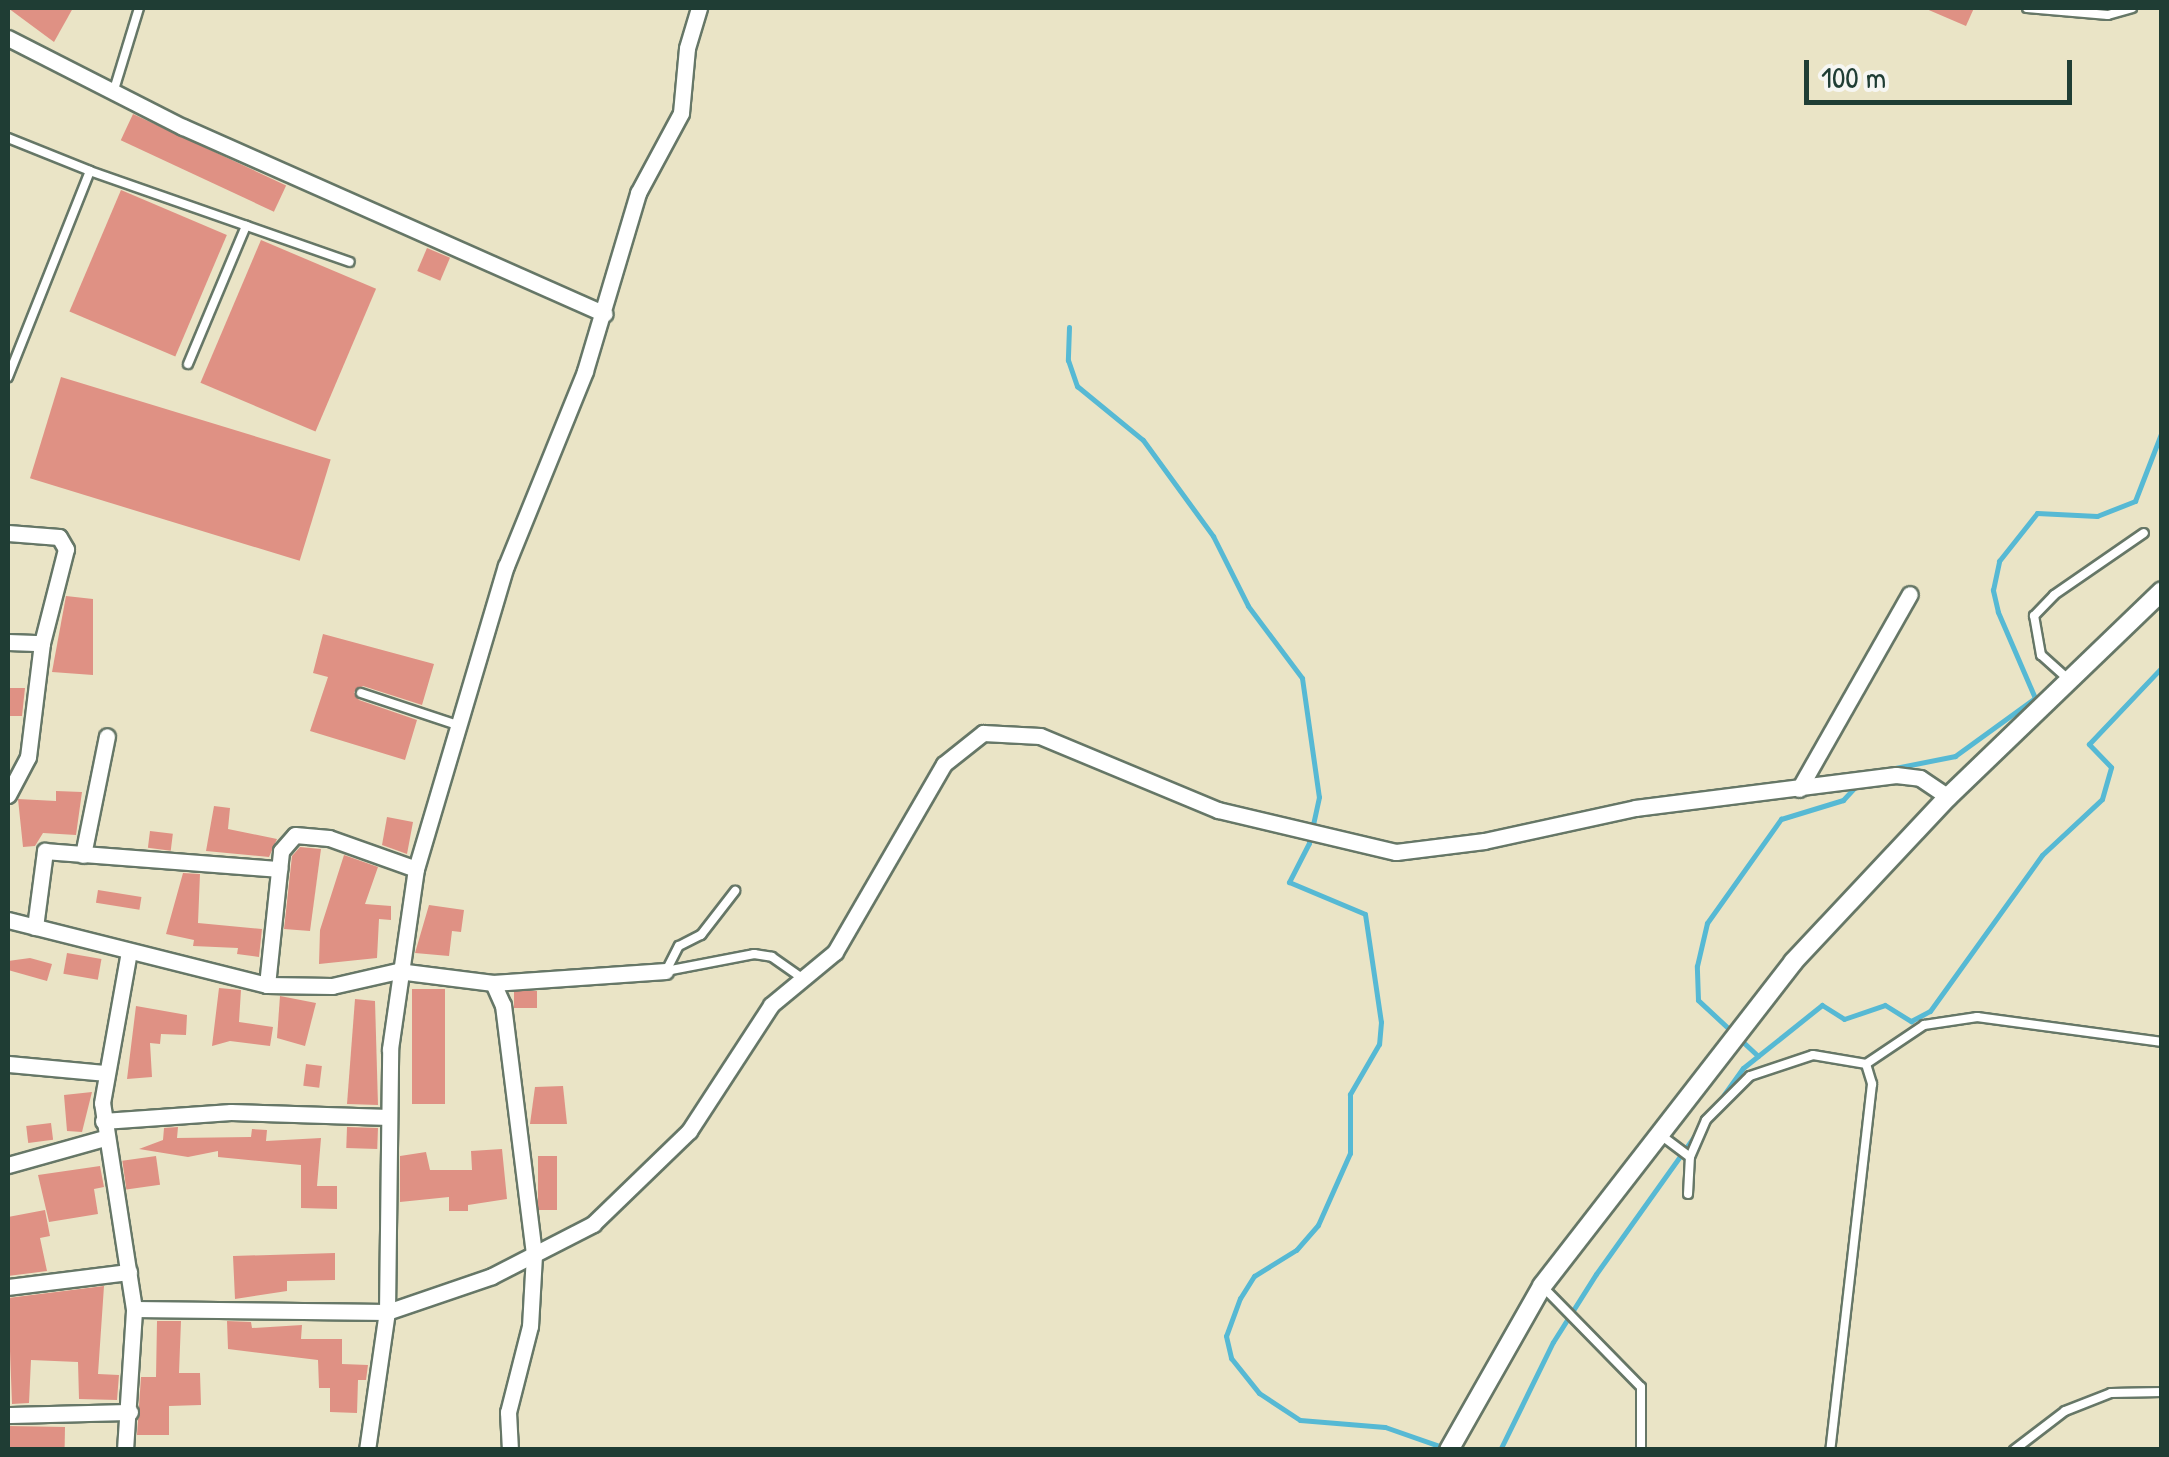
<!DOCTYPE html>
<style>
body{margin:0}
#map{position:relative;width:2169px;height:1457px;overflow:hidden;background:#eae4c6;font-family:"Patrick Hand",sans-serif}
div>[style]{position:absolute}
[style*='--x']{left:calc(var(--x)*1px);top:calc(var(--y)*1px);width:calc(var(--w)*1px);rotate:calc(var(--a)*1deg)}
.stream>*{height:5px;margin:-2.5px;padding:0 2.5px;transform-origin:2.5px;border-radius:2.5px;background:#56b9d4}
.building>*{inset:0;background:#df9184;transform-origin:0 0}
.roads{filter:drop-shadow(2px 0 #667767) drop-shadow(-2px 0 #667767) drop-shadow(0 2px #667767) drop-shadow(0 -2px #667767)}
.service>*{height:8px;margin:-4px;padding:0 4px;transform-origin:4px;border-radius:4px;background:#fff}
.minor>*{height:15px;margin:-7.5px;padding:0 7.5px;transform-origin:7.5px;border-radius:7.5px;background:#fff}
.tertiary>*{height:18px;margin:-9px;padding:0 9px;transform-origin:9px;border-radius:9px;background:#fff}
span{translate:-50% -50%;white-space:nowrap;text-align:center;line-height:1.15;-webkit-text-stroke:9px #f6f6f2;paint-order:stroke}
.frame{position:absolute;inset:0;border:10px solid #1f3d34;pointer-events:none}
.scale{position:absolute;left:1804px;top:60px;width:268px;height:45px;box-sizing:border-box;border:5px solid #1f3d34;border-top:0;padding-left:12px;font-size:30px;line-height:35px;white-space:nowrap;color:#1f3d34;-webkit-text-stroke:8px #f6f6f2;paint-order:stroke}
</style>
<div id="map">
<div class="stream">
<div style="--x:1069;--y:327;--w:33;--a:92"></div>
<div style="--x:1068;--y:360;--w:28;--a:71"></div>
<div style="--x:1077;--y:386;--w:85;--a:39.3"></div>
<div style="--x:1143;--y:440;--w:119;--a:53.9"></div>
<div style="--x:1213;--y:536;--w:78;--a:63.4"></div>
<div style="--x:1248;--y:606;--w:90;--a:53.1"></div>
<div style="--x:1302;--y:678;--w:120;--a:81.9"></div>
<div style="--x:1319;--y:797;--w:47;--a:102.3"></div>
<div style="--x:1309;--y:843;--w:44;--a:117.1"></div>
<div style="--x:1289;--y:882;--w:82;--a:22.8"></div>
<div style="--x:1365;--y:914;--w:109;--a:81.6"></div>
<div style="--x:1381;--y:1022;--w:22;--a:95"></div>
<div style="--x:1379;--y:1044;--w:58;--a:120.1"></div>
<div style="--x:1350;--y:1094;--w:59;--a:90"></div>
<div style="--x:1350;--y:1153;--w:79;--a:114"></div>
<div style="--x:1318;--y:1225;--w:33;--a:131"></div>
<div style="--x:1296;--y:1250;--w:49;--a:148.2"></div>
<div style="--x:1254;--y:1276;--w:26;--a:122"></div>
<div style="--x:1240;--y:1298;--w:40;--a:110.2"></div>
<div style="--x:1226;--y:1336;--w:23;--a:77"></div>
<div style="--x:1231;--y:1358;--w:45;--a:51.3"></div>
<div style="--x:1259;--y:1393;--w:49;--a:33.4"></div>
<div style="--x:1300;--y:1420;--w:85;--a:4.7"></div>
<div style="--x:1385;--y:1427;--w:64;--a:19.3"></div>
<div style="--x:1870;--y:773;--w:87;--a:-11.3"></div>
<div style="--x:1955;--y:756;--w:99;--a:-35.9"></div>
<div style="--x:2035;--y:698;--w:94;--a:-113.3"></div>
<div style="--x:1998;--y:612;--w:23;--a:-103"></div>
<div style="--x:1993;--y:590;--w:30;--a:-78"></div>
<div style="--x:1999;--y:561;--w:61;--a:-51.6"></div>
<div style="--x:2037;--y:513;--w:60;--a:2.9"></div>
<div style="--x:2097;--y:516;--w:41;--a:-21.5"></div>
<div style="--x:2135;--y:501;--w:75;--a:-68.9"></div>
<div style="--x:1758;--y:1056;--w:82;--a:-137"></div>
<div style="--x:1698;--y:1000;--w:34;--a:-92"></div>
<div style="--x:1697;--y:966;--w:44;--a:-76.9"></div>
<div style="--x:1707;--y:923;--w:128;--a:-54.6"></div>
<div style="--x:1781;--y:819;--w:65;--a:-17"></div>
<div style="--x:1843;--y:800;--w:22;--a:-47"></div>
<div style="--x:1500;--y:1450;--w:120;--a:-63.9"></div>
<div style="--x:1553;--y:1342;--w:80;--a:-57.7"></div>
<div style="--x:1596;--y:1274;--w:253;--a:-54.5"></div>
<div style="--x:1743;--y:1068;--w:101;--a:-38.6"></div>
<div style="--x:1822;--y:1005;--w:26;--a:32"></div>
<div style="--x:1844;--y:1019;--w:43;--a:-18.9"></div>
<div style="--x:1885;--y:1005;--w:31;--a:32"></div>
<div style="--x:1911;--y:1021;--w:21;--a:-28"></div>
<div style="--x:1930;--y:1011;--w:192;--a:-54.3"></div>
<div style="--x:2042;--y:855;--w:82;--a:-43"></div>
<div style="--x:2102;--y:799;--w:33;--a:-74"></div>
<div style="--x:2111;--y:767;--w:32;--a:-134"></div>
<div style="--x:2089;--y:744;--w:106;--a:-46.5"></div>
</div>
<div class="building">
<div style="clip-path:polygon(8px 8px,73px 8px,54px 42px)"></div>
<div style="clip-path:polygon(1924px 8px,1974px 8px,1966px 26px)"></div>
<div style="left:133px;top:114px;width:169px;height:29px;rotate:25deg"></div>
<div style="left:121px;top:190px;width:115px;height:132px;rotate:23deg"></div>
<div style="left:261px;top:240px;width:125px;height:155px;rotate:23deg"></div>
<div style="left:427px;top:248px;width:25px;height:25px;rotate:23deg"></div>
<div style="left:61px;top:377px;width:282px;height:106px;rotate:17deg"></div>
<div style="clip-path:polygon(66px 596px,93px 599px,93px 675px,52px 672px)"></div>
<div style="clip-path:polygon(323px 634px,434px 664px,422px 705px,363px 686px,354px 692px,359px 700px,417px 720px,405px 760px,310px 731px,328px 677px,313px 673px)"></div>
<div style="clip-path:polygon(8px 688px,25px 688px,22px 716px,8px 716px)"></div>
<div style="clip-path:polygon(56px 791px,82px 792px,76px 835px,43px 833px,35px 846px,23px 847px,18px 799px,56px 801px)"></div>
<div style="clip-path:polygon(214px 806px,230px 808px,228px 829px,277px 839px,269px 857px,206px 851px)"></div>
<div style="clip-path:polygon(387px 817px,413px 822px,407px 854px,382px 845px)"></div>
<div style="left:150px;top:831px;width:23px;height:17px;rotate:7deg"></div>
<div style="clip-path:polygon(300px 847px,321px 849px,310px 931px,284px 929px,292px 856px)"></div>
<div style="clip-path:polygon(344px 855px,378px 867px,365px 904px,391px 906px,391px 920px,379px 919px,377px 958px,319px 964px,320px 930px)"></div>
<div style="clip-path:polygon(183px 873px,200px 874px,198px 923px,262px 929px,259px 957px,237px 954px,238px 948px,193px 946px,194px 940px,166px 934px)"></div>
<div style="left:98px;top:890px;width:44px;height:13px;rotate:9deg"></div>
<div style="clip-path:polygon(429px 905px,464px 910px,461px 932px,452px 931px,449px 956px,415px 953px)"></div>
<div style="left:67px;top:953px;width:35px;height:21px;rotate:10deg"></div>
<div style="clip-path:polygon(30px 958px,52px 964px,47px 981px,8px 970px,8px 961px)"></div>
<div style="clip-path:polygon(219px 988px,241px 990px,239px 1022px,273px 1027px,270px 1046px,230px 1041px,212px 1046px)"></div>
<div style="left:412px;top:989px;width:33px;height:115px"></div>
<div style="left:537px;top:991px;width:17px;height:23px;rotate:90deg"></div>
<div style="clip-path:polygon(280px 996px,316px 1003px,305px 1046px,277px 1038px)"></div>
<div style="clip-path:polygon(355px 999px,375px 1001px,378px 1105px,347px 1104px)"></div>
<div style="clip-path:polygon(136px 1006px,187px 1015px,186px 1035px,161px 1034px,160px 1044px,150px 1043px,152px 1077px,127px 1079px)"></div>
<div style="left:306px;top:1064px;width:16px;height:22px;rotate:7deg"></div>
<div style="clip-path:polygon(563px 1086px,567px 1124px,530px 1124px,535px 1087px)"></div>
<div style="clip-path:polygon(92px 1092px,82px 1132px,67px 1131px,64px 1095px)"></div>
<div style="left:51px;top:1123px;width:17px;height:25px;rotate:83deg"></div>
<div style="clip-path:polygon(178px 1127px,177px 1138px,251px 1137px,252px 1129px,267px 1130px,266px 1141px,321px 1138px,317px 1186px,337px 1186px,337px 1209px,301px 1208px,301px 1165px,218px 1157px,218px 1151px,188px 1157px,139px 1149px,163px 1140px,164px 1128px)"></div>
<div style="left:347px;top:1127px;width:31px;height:21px;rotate:2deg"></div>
<div style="clip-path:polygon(502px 1149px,507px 1199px,468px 1205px,468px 1211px,449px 1211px,449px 1197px,400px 1202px,400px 1156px,426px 1152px,430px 1170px,472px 1170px,471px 1151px)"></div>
<div style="left:156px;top:1156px;width:29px;height:34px;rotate:82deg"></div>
<div style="left:538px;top:1156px;width:19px;height:54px"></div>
<div style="clip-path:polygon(100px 1166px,104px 1187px,94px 1189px,98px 1214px,49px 1222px,38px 1175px)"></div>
<div style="clip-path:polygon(45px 1210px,50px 1236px,40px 1238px,47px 1271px,8px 1276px,8px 1217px)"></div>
<div style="clip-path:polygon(335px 1253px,335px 1280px,287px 1281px,287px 1291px,235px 1299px,233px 1256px)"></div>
<div style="clip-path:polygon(104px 1286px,98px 1374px,119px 1375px,117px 1400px,79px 1399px,78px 1362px,31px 1360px,29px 1403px,12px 1404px,8px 1298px)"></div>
<div style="clip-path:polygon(157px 1321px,181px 1321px,179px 1373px,200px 1373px,201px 1405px,169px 1406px,169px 1435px,137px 1435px,141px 1377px,156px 1377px)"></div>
<div style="clip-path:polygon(227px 1321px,251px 1322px,252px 1328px,302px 1325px,301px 1339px,342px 1339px,342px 1364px,368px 1365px,366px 1380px,358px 1380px,357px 1413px,330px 1412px,330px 1388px,319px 1388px,318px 1360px,228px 1349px)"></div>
<div style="left:8px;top:1426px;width:57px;height:24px;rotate:1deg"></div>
</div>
<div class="roads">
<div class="service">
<div style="--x:2027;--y:8;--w:81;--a:4.9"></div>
<div style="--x:2108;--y:15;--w:25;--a:-16"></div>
<div style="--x:113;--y:93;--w:89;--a:-73"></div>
<div style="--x:8;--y:138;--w:88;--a:21.9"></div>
<div style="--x:90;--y:171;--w:222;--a:111.7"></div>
<div style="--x:90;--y:171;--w:275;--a:19.3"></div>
<div style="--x:188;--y:364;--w:150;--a:-67.2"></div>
<div style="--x:2068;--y:679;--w:36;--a:-138"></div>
<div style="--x:2041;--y:655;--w:40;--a:-100"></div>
<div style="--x:2034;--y:616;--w:29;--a:-46"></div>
<div style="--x:2054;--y:595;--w:109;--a:-34.6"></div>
<div style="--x:361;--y:693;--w:101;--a:18.4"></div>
<div style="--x:666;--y:971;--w:90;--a:-10.9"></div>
<div style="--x:754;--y:954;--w:18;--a:9"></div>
<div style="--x:772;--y:957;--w:37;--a:35"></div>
<div style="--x:666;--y:971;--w:28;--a:-63"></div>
<div style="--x:679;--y:946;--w:25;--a:-27"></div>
<div style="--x:701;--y:935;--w:56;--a:-52.3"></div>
<div style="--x:1866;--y:1064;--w:70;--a:-33.9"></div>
<div style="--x:1924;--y:1025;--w:54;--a:-8.6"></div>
<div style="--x:1977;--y:1017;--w:187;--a:7.7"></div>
<div style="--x:1662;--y:1136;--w:35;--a:37"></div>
<div style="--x:1688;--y:1194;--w:37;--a:-87"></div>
<div style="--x:1690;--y:1157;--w:40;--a:-66.6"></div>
<div style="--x:1706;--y:1120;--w:62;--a:-45"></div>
<div style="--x:1750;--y:1076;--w:66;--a:-18.4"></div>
<div style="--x:1813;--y:1055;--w:54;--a:9.6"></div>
<div style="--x:1866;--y:1064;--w:21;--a:73"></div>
<div style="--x:1872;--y:1084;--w:368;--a:96.5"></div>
<div style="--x:1542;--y:1286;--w:141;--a:45.6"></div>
<div style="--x:1641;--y:1387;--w:63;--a:90"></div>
<div style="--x:2014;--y:1450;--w:64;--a:-37.4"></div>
<div style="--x:2065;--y:1411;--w:49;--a:-21.4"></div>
<div style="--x:2111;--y:1393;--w:51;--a:-1.1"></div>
</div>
<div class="minor">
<div style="--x:8;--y:38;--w:196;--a:27"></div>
<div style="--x:183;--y:127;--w:461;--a:23.9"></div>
<div style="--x:8;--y:533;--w:51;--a:4.5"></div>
<div style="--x:59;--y:537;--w:14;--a:60"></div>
<div style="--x:66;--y:549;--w:97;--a:104.3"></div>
<div style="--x:42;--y:643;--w:115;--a:97"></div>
<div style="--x:28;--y:757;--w:43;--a:117.8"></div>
<div style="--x:8;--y:642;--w:34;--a:2"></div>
<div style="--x:1799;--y:789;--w:224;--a:-60.4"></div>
<div style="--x:83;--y:855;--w:121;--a:-78.6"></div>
<div style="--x:8;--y:920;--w:267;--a:14.1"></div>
<div style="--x:267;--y:985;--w:65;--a:0.9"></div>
<div style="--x:332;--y:986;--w:68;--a:-12.8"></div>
<div style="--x:398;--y:971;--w:96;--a:7.2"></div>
<div style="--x:493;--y:983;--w:24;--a:66"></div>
<div style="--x:503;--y:1005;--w:252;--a:82.9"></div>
<div style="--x:534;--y:1255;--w:71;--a:93.2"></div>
<div style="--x:530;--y:1326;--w:89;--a:104.3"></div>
<div style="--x:508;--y:1412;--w:38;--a:87"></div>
<div style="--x:35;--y:927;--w:77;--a:-82.5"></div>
<div style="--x:45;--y:851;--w:235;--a:4.4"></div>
<div style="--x:493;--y:983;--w:173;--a:-4"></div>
<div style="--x:267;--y:985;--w:135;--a:-84"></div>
<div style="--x:281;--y:851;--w:21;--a:-49"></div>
<div style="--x:295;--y:835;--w:34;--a:5"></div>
<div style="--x:329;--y:838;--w:92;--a:19.6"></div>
<div style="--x:8;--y:1064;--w:97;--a:5.3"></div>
<div style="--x:103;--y:1121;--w:128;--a:-4"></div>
<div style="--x:231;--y:1112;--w:158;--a:1.8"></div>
<div style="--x:8;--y:1165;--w:101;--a:-15.6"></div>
<div style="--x:8;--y:1287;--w:122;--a:-7.1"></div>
<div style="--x:134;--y:1309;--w:253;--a:0.7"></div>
<div style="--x:387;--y:1312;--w:111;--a:-18.9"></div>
<div style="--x:492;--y:1276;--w:114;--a:-27.2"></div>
<div style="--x:593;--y:1224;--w:134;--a:-44.1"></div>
<div style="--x:689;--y:1131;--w:150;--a:-56.9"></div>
<div style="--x:771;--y:1005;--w:83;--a:-39.6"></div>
<div style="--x:835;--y:952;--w:217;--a:-59.9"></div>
<div style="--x:944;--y:764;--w:50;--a:-38.5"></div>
<div style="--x:983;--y:733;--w:57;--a:3"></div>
<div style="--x:1040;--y:736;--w:193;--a:22.6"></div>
<div style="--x:1218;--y:810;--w:183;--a:13.3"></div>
<div style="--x:1396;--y:852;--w:89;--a:-7.1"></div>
<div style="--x:1484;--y:841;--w:155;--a:-12.3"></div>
<div style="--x:1635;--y:808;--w:263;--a:-7.2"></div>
<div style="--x:1896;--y:775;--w:24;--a:7"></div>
<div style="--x:1920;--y:778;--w:34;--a:34"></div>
<div style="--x:8;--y:1415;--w:122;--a:-1.4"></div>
<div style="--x:125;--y:1450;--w:141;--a:-86.3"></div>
<div style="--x:134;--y:1309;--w:208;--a:-98.8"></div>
<div style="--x:102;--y:1103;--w:154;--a:-79.9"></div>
<div style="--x:367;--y:1450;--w:139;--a:-81.8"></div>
<div style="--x:387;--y:1312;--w:263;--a:-89.3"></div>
<div style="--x:390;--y:1049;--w:182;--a:-81.8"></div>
<div style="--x:416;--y:869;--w:316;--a:-73.5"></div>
<div style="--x:506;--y:566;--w:210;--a:-67.9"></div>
<div style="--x:585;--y:371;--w:186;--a:-73.4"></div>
<div style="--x:638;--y:193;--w:91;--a:-61.7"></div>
<div style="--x:681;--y:113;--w:65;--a:-84.7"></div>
<div style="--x:687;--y:48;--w:42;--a:-73.3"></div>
</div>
<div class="tertiary">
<div style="--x:1449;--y:1450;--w:189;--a:-60.4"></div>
<div style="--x:1542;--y:1286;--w:410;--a:-52.2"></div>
<div style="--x:1793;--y:962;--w:226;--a:-46.8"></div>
<div style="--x:1948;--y:797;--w:297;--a:-43.9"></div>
</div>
</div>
<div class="frame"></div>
<div class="scale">100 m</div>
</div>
